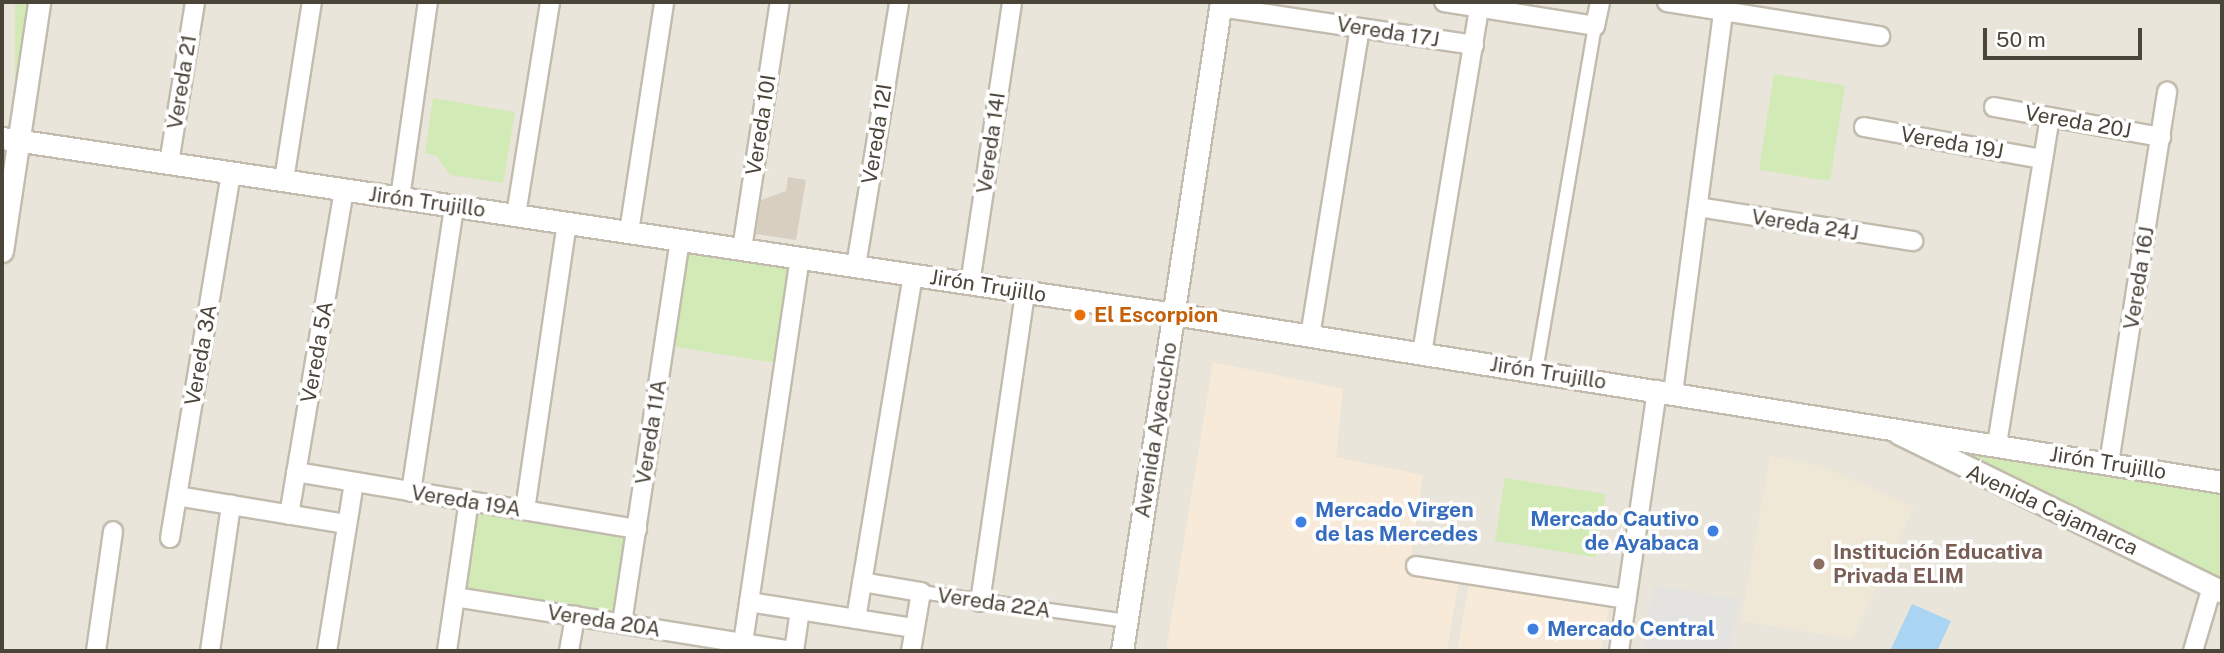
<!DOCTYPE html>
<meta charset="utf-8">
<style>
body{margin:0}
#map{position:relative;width:2224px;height:653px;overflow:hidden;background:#f6f3ec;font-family:"Public Sans",sans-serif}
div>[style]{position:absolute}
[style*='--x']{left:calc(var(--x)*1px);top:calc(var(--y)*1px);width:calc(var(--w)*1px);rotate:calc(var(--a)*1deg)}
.residential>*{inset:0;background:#eae5da;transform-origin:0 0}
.commercial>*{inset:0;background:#f7ead8}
.education>*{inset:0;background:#efe8d6}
.green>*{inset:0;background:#d2eab5;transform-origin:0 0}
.parking>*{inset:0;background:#e5e3e0}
.water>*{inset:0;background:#a9d4f2}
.building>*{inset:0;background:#d8cfc1}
.roads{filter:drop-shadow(2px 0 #c2bbae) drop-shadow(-2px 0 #c2bbae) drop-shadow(0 2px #c2bbae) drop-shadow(0 -2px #c2bbae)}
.pedestrian>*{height:12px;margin:-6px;padding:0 6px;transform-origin:6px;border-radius:6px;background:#fff}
.minor>*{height:18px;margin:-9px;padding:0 9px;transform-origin:9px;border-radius:9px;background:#fff}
.tertiary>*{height:21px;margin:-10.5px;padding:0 10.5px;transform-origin:10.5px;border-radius:10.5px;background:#fff}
.dots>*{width:19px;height:19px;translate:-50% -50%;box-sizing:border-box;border:4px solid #fff;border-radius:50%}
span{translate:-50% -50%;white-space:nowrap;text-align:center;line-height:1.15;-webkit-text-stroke:7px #fff;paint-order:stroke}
.street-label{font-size:21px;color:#4b4439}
.food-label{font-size:21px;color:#c56008;font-weight:700}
.left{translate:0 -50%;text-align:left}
.shop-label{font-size:21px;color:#366cbe;font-weight:700}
.right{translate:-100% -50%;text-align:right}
.education-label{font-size:21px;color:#785e54;font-weight:700}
.frame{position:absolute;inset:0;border:4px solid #4b4439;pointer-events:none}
.scale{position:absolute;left:1983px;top:28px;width:159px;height:32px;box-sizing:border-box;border:4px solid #4b4439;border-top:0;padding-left:9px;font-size:21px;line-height:24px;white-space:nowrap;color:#4b4439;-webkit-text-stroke:5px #fff;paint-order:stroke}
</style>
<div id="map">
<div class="residential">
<div style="left:2px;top:2px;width:2220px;height:649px"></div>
</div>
<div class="commercial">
<div style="clip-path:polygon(1213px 362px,1343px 389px,1336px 457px,1423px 475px,1409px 569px,1459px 579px,1447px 651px,1166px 651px)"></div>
<div style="clip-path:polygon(1469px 583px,1609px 607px,1601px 651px,1457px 651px)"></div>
</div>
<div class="education">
<div style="clip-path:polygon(1770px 456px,1821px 466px,1914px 507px,1852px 639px,1741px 621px)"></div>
</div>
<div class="green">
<div style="left:15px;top:2px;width:15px;height:89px"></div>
<div style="left:1774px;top:74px;width:72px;height:97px;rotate:9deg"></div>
<div style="clip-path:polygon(433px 98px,515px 112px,503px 183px,450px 175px,437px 156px,425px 153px)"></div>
<div style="left:684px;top:245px;width:112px;height:102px;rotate:9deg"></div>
<div style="clip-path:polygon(1956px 443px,2222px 485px,2222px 579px,1952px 453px)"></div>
<div style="left:1505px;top:478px;width:102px;height:64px;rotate:9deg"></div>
<div style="left:475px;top:508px;width:157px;height:86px;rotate:10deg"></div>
</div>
<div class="parking">
<div style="clip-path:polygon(1653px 585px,1739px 599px,1730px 651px,1642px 651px)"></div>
</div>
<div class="water">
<div style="clip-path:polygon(1912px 604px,1951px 621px,1937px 651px,1890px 651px)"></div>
</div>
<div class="building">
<div style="clip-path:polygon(788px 177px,806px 180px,796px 240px,756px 234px,761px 200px,786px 191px)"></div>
</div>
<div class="roads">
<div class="pedestrian">
<div style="--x:1536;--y:371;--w:350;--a:-80.3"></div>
<div style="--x:921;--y:592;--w:208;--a:8"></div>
</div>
<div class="minor">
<div style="--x:1444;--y:2;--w:153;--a:9"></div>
<div style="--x:1595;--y:26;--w:25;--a:-78"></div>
<div style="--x:1667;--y:2;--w:216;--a:9.1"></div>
<div style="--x:1220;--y:7;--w:257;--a:8.5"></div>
<div style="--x:1994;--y:107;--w:170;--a:10.2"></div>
<div style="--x:1864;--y:127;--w:180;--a:10.2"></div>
<div style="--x:169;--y:163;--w:163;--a:-80.8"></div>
<div style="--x:284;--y:180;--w:180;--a:-81.1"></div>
<div style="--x:400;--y:198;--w:198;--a:-81.9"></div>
<div style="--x:1698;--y:207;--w:218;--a:9"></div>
<div style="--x:516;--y:215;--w:216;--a:-80.9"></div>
<div style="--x:629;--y:232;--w:233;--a:-81.3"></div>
<div style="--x:742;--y:249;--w:250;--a:-81.3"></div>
<div style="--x:856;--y:266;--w:267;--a:-80.7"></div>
<div style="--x:970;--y:284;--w:285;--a:-81.5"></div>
<div style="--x:1310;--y:336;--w:312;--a:-80.8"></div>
<div style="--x:1422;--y:353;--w:351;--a:-80.6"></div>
<div style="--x:1673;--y:393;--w:385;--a:-82.5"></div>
<div style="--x:1997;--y:444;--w:331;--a:-80.8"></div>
<div style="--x:2109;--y:463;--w:376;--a:-81.1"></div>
<div style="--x:296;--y:472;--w:346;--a:9.5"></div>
<div style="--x:411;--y:492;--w:289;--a:-81.4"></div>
<div style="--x:177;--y:496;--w:172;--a:9.4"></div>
<div style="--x:525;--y:510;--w:290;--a:-81.7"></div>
<div style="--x:289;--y:515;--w:331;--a:-80.4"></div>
<div style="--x:170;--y:538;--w:371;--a:-80.5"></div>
<div style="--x:1416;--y:566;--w:213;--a:8.9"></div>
<div style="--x:862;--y:582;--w:60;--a:9.6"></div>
<div style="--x:921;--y:592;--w:60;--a:99.6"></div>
<div style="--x:455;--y:597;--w:343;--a:9.1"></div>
<div style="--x:749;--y:602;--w:167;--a:9"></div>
<div style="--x:980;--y:602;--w:313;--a:-81.7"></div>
<div style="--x:856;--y:619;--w:349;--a:-80.6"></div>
<div style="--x:622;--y:623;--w:387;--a:-81.4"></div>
<div style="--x:743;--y:643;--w:389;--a:-81.6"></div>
<div style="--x:96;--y:651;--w:121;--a:-81.9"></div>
<div style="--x:210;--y:651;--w:148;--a:-81.8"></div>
<div style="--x:327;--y:651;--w:171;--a:-80.9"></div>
<div style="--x:447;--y:651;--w:152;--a:-81.7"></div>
<div style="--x:569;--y:651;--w:36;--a:-80"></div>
<div style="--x:794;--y:651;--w:41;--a:-81.7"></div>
<div style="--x:1619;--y:651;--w:264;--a:-81.7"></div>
<div style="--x:2193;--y:651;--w:67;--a:-73.5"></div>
</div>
<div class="tertiary">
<div style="--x:2;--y:138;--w:1185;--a:8.54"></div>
<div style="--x:1174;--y:314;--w:1061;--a:9.11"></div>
<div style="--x:2;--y:251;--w:252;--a:-81.5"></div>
<div style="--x:1898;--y:433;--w:361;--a:26.1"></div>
<div style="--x:1122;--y:651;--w:657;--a:-81.33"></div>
</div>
</div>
<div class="dots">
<div style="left:1080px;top:315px;background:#e8710a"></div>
<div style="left:1301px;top:522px;background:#3f7fe0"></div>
<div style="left:1713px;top:531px;background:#3f7fe0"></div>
<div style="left:1819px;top:564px;background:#8d6e63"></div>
<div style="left:1533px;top:629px;background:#3f7fe0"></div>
</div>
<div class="street-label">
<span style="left:1388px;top:32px;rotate:9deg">Vereda 17J</span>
<span style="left:182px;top:82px;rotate:-81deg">Vereda 21</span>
<span style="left:2078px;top:122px;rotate:10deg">Vereda 20J</span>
<span style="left:761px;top:125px;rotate:-81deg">Vereda 10I</span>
<span style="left:877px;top:134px;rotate:-81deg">Vereda 12I</span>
<span style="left:991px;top:143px;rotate:-82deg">Vereda 14I</span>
<span style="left:1952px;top:143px;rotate:10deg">Vereda 19J</span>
<span style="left:427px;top:202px;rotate:8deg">Jirón Trujillo</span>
<span style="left:1805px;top:225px;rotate:9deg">Vereda 24J</span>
<span style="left:2139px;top:278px;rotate:-81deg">Vereda 16J</span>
<span style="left:988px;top:286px;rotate:9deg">Jirón Trujillo</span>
<span style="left:317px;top:352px;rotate:-80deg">Vereda 5A</span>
<span style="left:201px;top:355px;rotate:-80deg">Vereda 3A</span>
<span style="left:1548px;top:373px;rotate:9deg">Jirón Trujillo</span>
<span style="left:1156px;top:430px;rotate:-81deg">Avenida Ayacucho</span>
<span style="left:651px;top:432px;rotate:-81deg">Vereda 11A</span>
<span style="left:2108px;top:463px;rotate:9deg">Jirón Trujillo</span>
<span style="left:466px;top:501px;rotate:9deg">Vereda 19A</span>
<span style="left:2052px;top:510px;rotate:25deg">Avenida Cajamarca</span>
<span style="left:994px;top:603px;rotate:8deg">Vereda 22A</span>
<span style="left:604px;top:621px;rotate:9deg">Vereda 20A</span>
</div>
<div class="food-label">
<span class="left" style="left:1094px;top:315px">El Escorpion</span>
</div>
<div class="shop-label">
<span class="left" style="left:1315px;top:522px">Mercado Virgen<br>de las Mercedes</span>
<span class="right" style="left:1699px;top:531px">Mercado Cautivo<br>de Ayabaca</span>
<span class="left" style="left:1547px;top:629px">Mercado Central</span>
</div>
<div class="education-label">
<span class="left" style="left:1833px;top:564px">Institución Educativa<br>Privada ELIM</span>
</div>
<div class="frame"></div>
<div class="scale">50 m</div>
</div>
